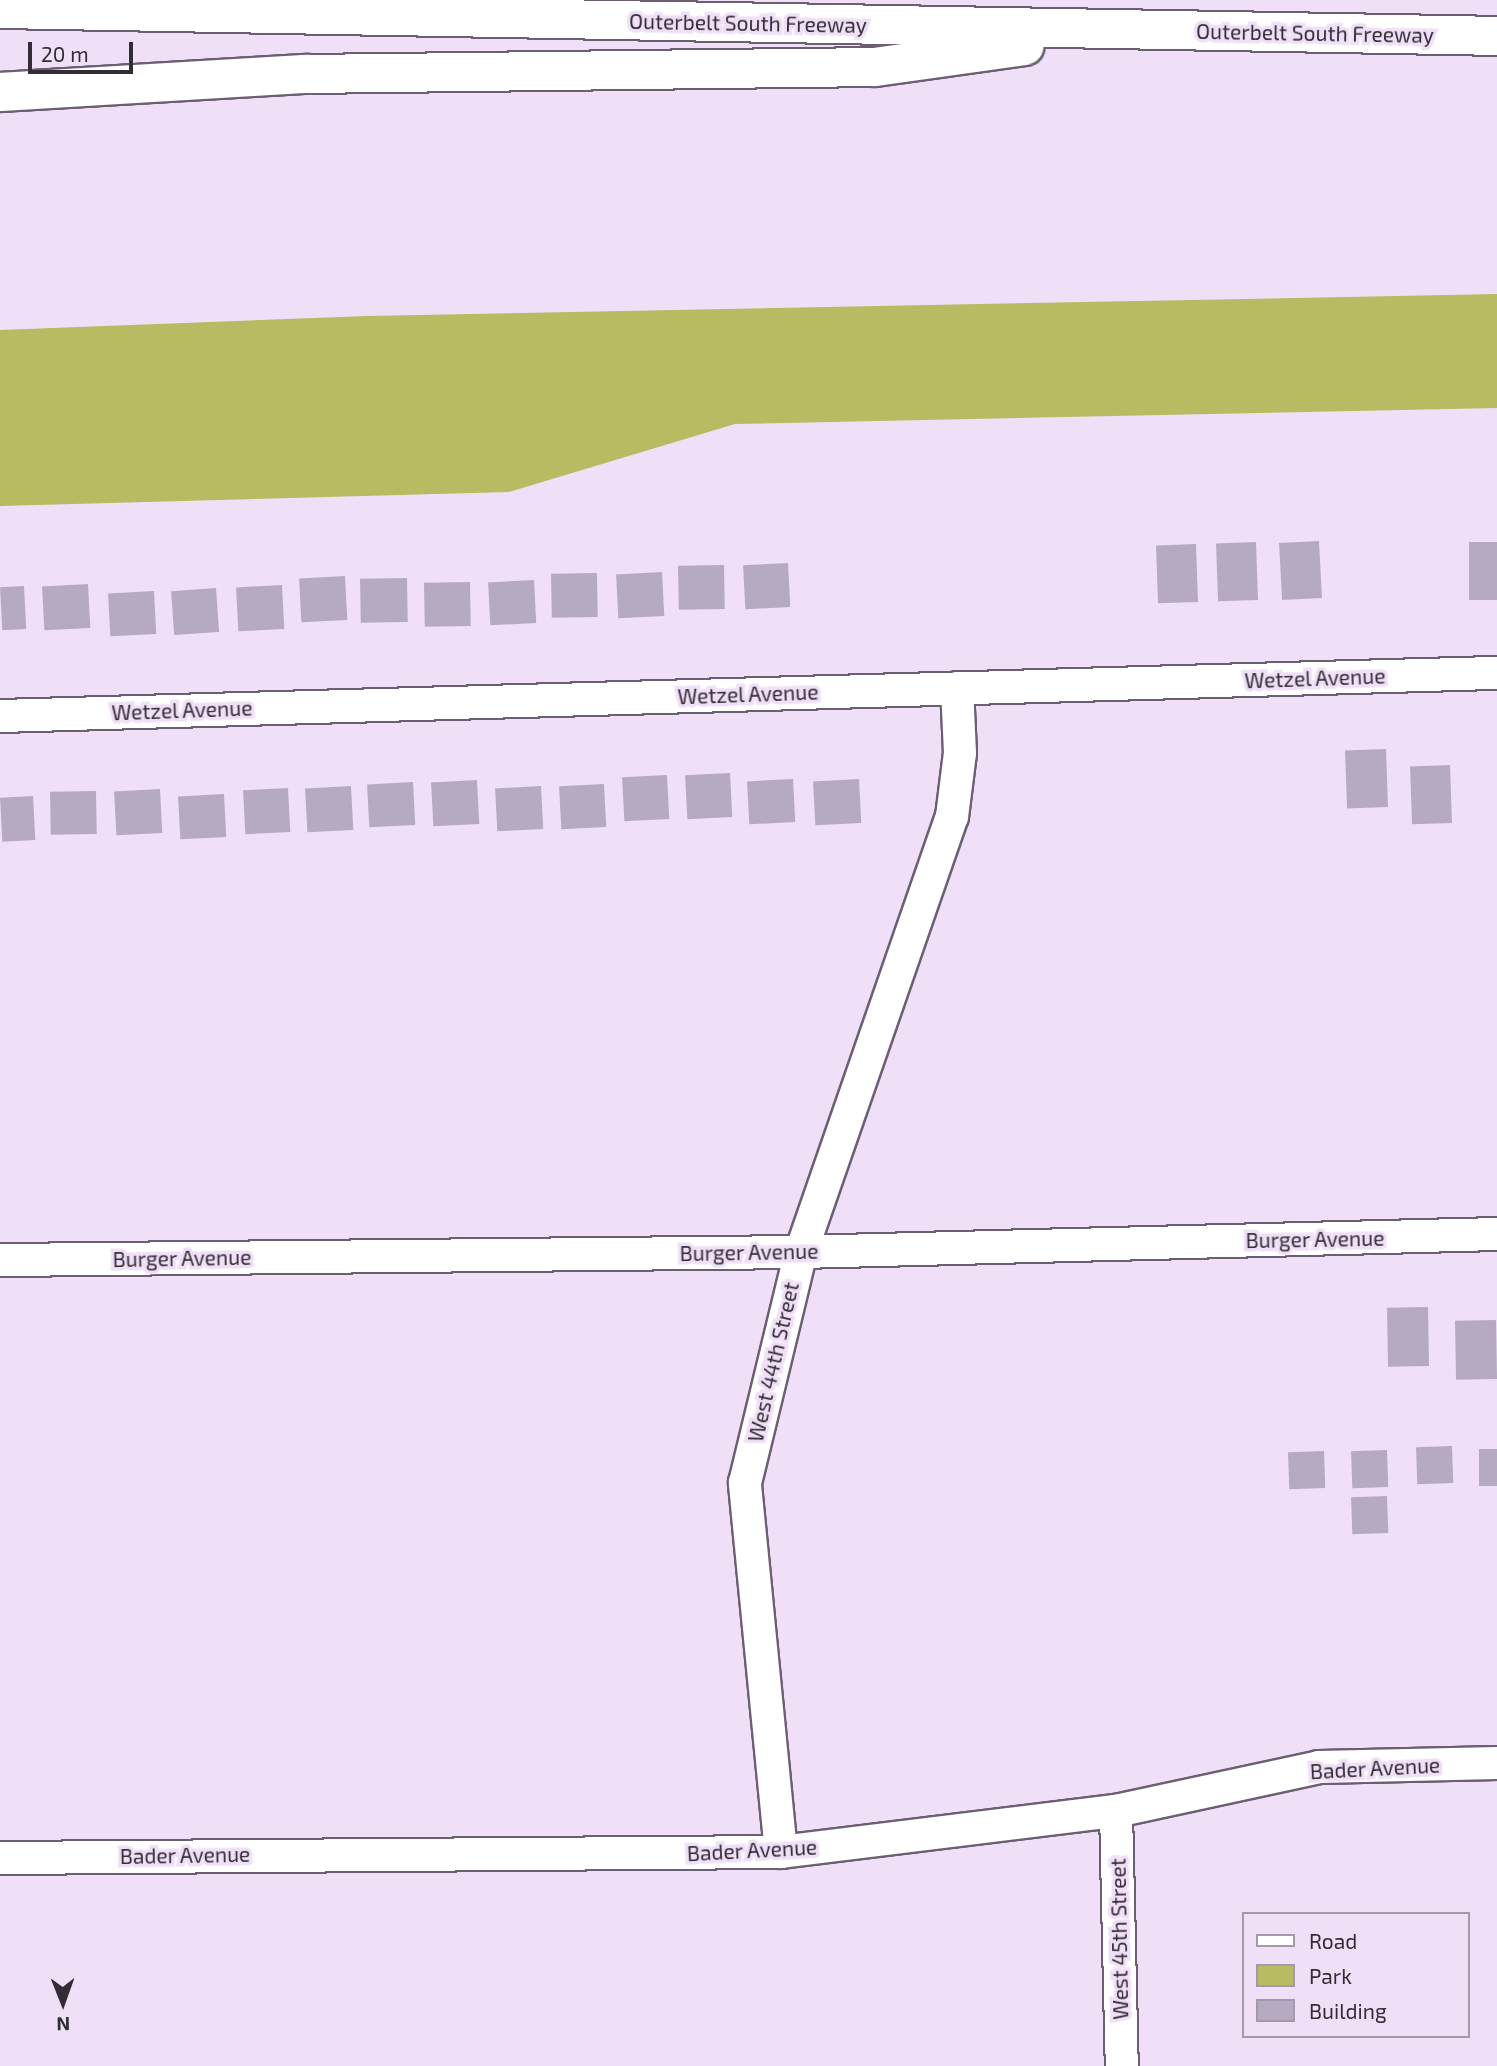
<!DOCTYPE html>
<style>
body{margin:0}
#map{position:relative;width:1497px;height:2066px;overflow:hidden;background:#f0e0f7;font-family:"Exo 2",sans-serif}
div>[style]{position:absolute}
[style*='--x']{left:calc(var(--x)*1px);top:calc(var(--y)*1px);width:calc(var(--w)*1px);rotate:calc(var(--a)*1deg)}
.green>*{inset:0;background:#b8bb61}
.building>*{inset:0;background:#b6aac2;transform-origin:0 0}
.roads{filter:drop-shadow(2px 0 #6c5f73) drop-shadow(-2px 0 #6c5f73) drop-shadow(0 2px #6c5f73) drop-shadow(0 -2px #6c5f73)}
.minor>*{height:32px;margin:-16px;padding:0 16px;transform-origin:16px;border-radius:16px;background:#fff}
.motorway>*{height:38px;margin:-19px;padding:0 19px;transform-origin:19px;border-radius:19px;background:#fff}
span{translate:-50% -50%;white-space:nowrap;text-align:center;line-height:1.15;-webkit-text-stroke:7px #f0e0f7;paint-order:stroke}
.street-label{font-size:21px;color:#322c35}
.legend{position:absolute;left:1242px;top:1912px;width:228px;height:126px;box-sizing:border-box;background:#f0e0f7;border:2px solid #a498a9;margin:0;padding:9px 12px;list-style:none;font-size:21px;color:#322c35}
.legend li{display:flex;align-items:center;gap:14px;height:35px}
.legend b{width:35px;border:2px solid #a498a9}
.north{position:absolute;left:28px;top:1968px;width:70px;height:70px;-webkit-text-stroke:5px #f0e0f7;paint-order:stroke;rotate:179deg;font-size:19px;font-weight:700;line-height:28px;text-align:center;color:#322c35}
.north::after{content:'';display:block;margin:auto;width:24px;height:32px;background:#322c35;clip-path:polygon(50% 0,100% 100%,50% 72%,0 100%)}
.scale{position:absolute;left:28px;top:42px;width:105px;height:32px;box-sizing:border-box;border:4px solid #322c35;border-top:0;padding-left:9px;font-size:21px;line-height:24px;white-space:nowrap;color:#322c35;-webkit-text-stroke:5px #f0e0f7;paint-order:stroke}
</style>
<div id="map">
<div class="green">
<div style="clip-path:polygon(1497px 294px,1497px 408px,735px 424px,509px 492px,0 506px,0 330px,367px 316px)"></div>
</div>
<div class="building">
<div style="left:1319px;top:541px;width:57px;height:40px;rotate:87deg"></div>
<div style="left:1256px;top:542px;width:58px;height:40px;rotate:88deg"></div>
<div style="left:1497px;top:542px;width:58px;height:28px;rotate:90deg"></div>
<div style="left:1196px;top:544px;width:58px;height:40px;rotate:88deg"></div>
<div style="left:788px;top:563px;width:44px;height:45px;rotate:87deg"></div>
<div style="left:724px;top:565px;width:44px;height:46px;rotate:89deg"></div>
<div style="left:662px;top:572px;width:44px;height:46px;rotate:87deg"></div>
<div style="left:597px;top:573px;width:44px;height:46px;rotate:89deg"></div>
<div style="left:345px;top:576px;width:44px;height:46px;rotate:87deg"></div>
<div style="left:407px;top:578px;width:44px;height:47px;rotate:89deg"></div>
<div style="left:534px;top:580px;width:43px;height:46px;rotate:87deg"></div>
<div style="left:470px;top:582px;width:44px;height:46px;rotate:89deg"></div>
<div style="left:88px;top:584px;width:44px;height:46px;rotate:87deg"></div>
<div style="left:282px;top:585px;width:44px;height:46px;rotate:87deg"></div>
<div style="left:24px;top:586px;width:43px;height:24px;rotate:87deg"></div>
<div style="left:216px;top:588px;width:44px;height:45px;rotate:86deg"></div>
<div style="left:154px;top:591px;width:43px;height:46px;rotate:87deg"></div>
<div style="left:1386px;top:749px;width:58px;height:41px;rotate:88deg"></div>
<div style="left:1450px;top:765px;width:58px;height:40px;rotate:88deg"></div>
<div style="left:730px;top:773px;width:44px;height:45px;rotate:87deg"></div>
<div style="left:667px;top:775px;width:44px;height:45px;rotate:87deg"></div>
<div style="left:793px;top:779px;width:43px;height:46px;rotate:87deg"></div>
<div style="left:859px;top:779px;width:44px;height:46px;rotate:87deg"></div>
<div style="left:477px;top:780px;width:44px;height:46px;rotate:87deg"></div>
<div style="left:413px;top:782px;width:43px;height:46px;rotate:87deg"></div>
<div style="left:604px;top:784px;width:43px;height:45px;rotate:87deg"></div>
<div style="left:351px;top:786px;width:44px;height:46px;rotate:87deg"></div>
<div style="left:541px;top:786px;width:43px;height:46px;rotate:87deg"></div>
<div style="left:288px;top:788px;width:44px;height:45px;rotate:87deg"></div>
<div style="left:160px;top:789px;width:44px;height:46px;rotate:87deg"></div>
<div style="left:96px;top:791px;width:43px;height:46px;rotate:89deg"></div>
<div style="left:224px;top:794px;width:43px;height:46px;rotate:87deg"></div>
<div style="left:33px;top:796px;width:44px;height:33px;rotate:87deg"></div>
<div style="left:1428px;top:1307px;width:59px;height:41px;rotate:89deg"></div>
<div style="left:1496px;top:1320px;width:59px;height:41px;rotate:89deg"></div>
<div style="left:1452px;top:1446px;width:37px;height:36px;rotate:88deg"></div>
<div style="left:1479px;top:1449px;width:18px;height:37px"></div>
<div style="left:1387px;top:1450px;width:37px;height:36px;rotate:88deg"></div>
<div style="left:1324px;top:1451px;width:37px;height:36px;rotate:88deg"></div>
<div style="left:1387px;top:1496px;width:37px;height:36px;rotate:88deg"></div>
</div>
<div class="roads">
<div class="minor">
<div style="--x:0;--y:716;--w:1498;--a:-1.65"></div>
<div style="--x:0;--y:1260;--w:801;--a:-0.57"></div>
<div style="--x:801;--y:1252;--w:696;--a:-1.48"></div>
<div style="--x:1116;--y:1811;--w:255;--a:88.7"></div>
<div style="--x:781;--y:1852;--w:371;--a:-95.6"></div>
<div style="--x:745;--y:1483;--w:238;--a:-76.4"></div>
<div style="--x:801;--y:1252;--w:460;--a:-70.9"></div>
<div style="--x:952;--y:817;--w:64;--a:-82.9"></div>
<div style="--x:960;--y:753;--w:65;--a:-92.6"></div>
<div style="--x:0;--y:1858;--w:781;--a:-0.44"></div>
<div style="--x:781;--y:1852;--w:337;--a:-7"></div>
<div style="--x:1116;--y:1811;--w:208;--a:-12.2"></div>
<div style="--x:1319;--y:1767;--w:178;--a:-1.3"></div>
</div>
<div class="motorway">
<div style="--x:0;--y:9;--w:1497;--a:1.03"></div>
<div style="--x:0;--y:92;--w:306;--a:-3.4"></div>
<div style="--x:305;--y:74;--w:570;--a:-0.7"></div>
<div style="--x:875;--y:67;--w:151;--a:-8"></div>
</div>
</div>
<div class="street-label">
<span style="left:748px;top:23px;rotate:1deg">Outerbelt South Freeway</span>
<span style="left:1315px;top:33px;rotate:1deg">Outerbelt South Freeway</span>
<span style="left:1315px;top:678px;rotate:-2deg">Wetzel Avenue</span>
<span style="left:748px;top:694px;rotate:-2deg">Wetzel Avenue</span>
<span style="left:182px;top:710px;rotate:-2deg">Wetzel Avenue</span>
<span style="left:1315px;top:1239px;rotate:-1deg">Burger Avenue</span>
<span style="left:749px;top:1252px;rotate:-1deg">Burger Avenue</span>
<span style="left:182px;top:1258px;rotate:-1deg">Burger Avenue</span>
<span style="left:773px;top:1362px;rotate:-77deg">West 44th Street</span>
<span style="left:1375px;top:1768px;rotate:-3deg">Bader Avenue</span>
<span style="left:752px;top:1850px;rotate:-3deg">Bader Avenue</span>
<span style="left:185px;top:1855px;rotate:-1deg">Bader Avenue</span>
<span style="left:1119px;top:1939px;rotate:-91deg">West 45th Street</span>
</div>
<ul class="legend">
<li><b style="height:9px;background:#fff"></b>Road</li>
<li><b style="height:19px;background:#b8bb61"></b>Park</li>
<li><b style="height:19px;background:#b6aac2"></b>Building</li>
</ul>
<div class="north">N</div>
<div class="scale">20 m</div>
</div>
